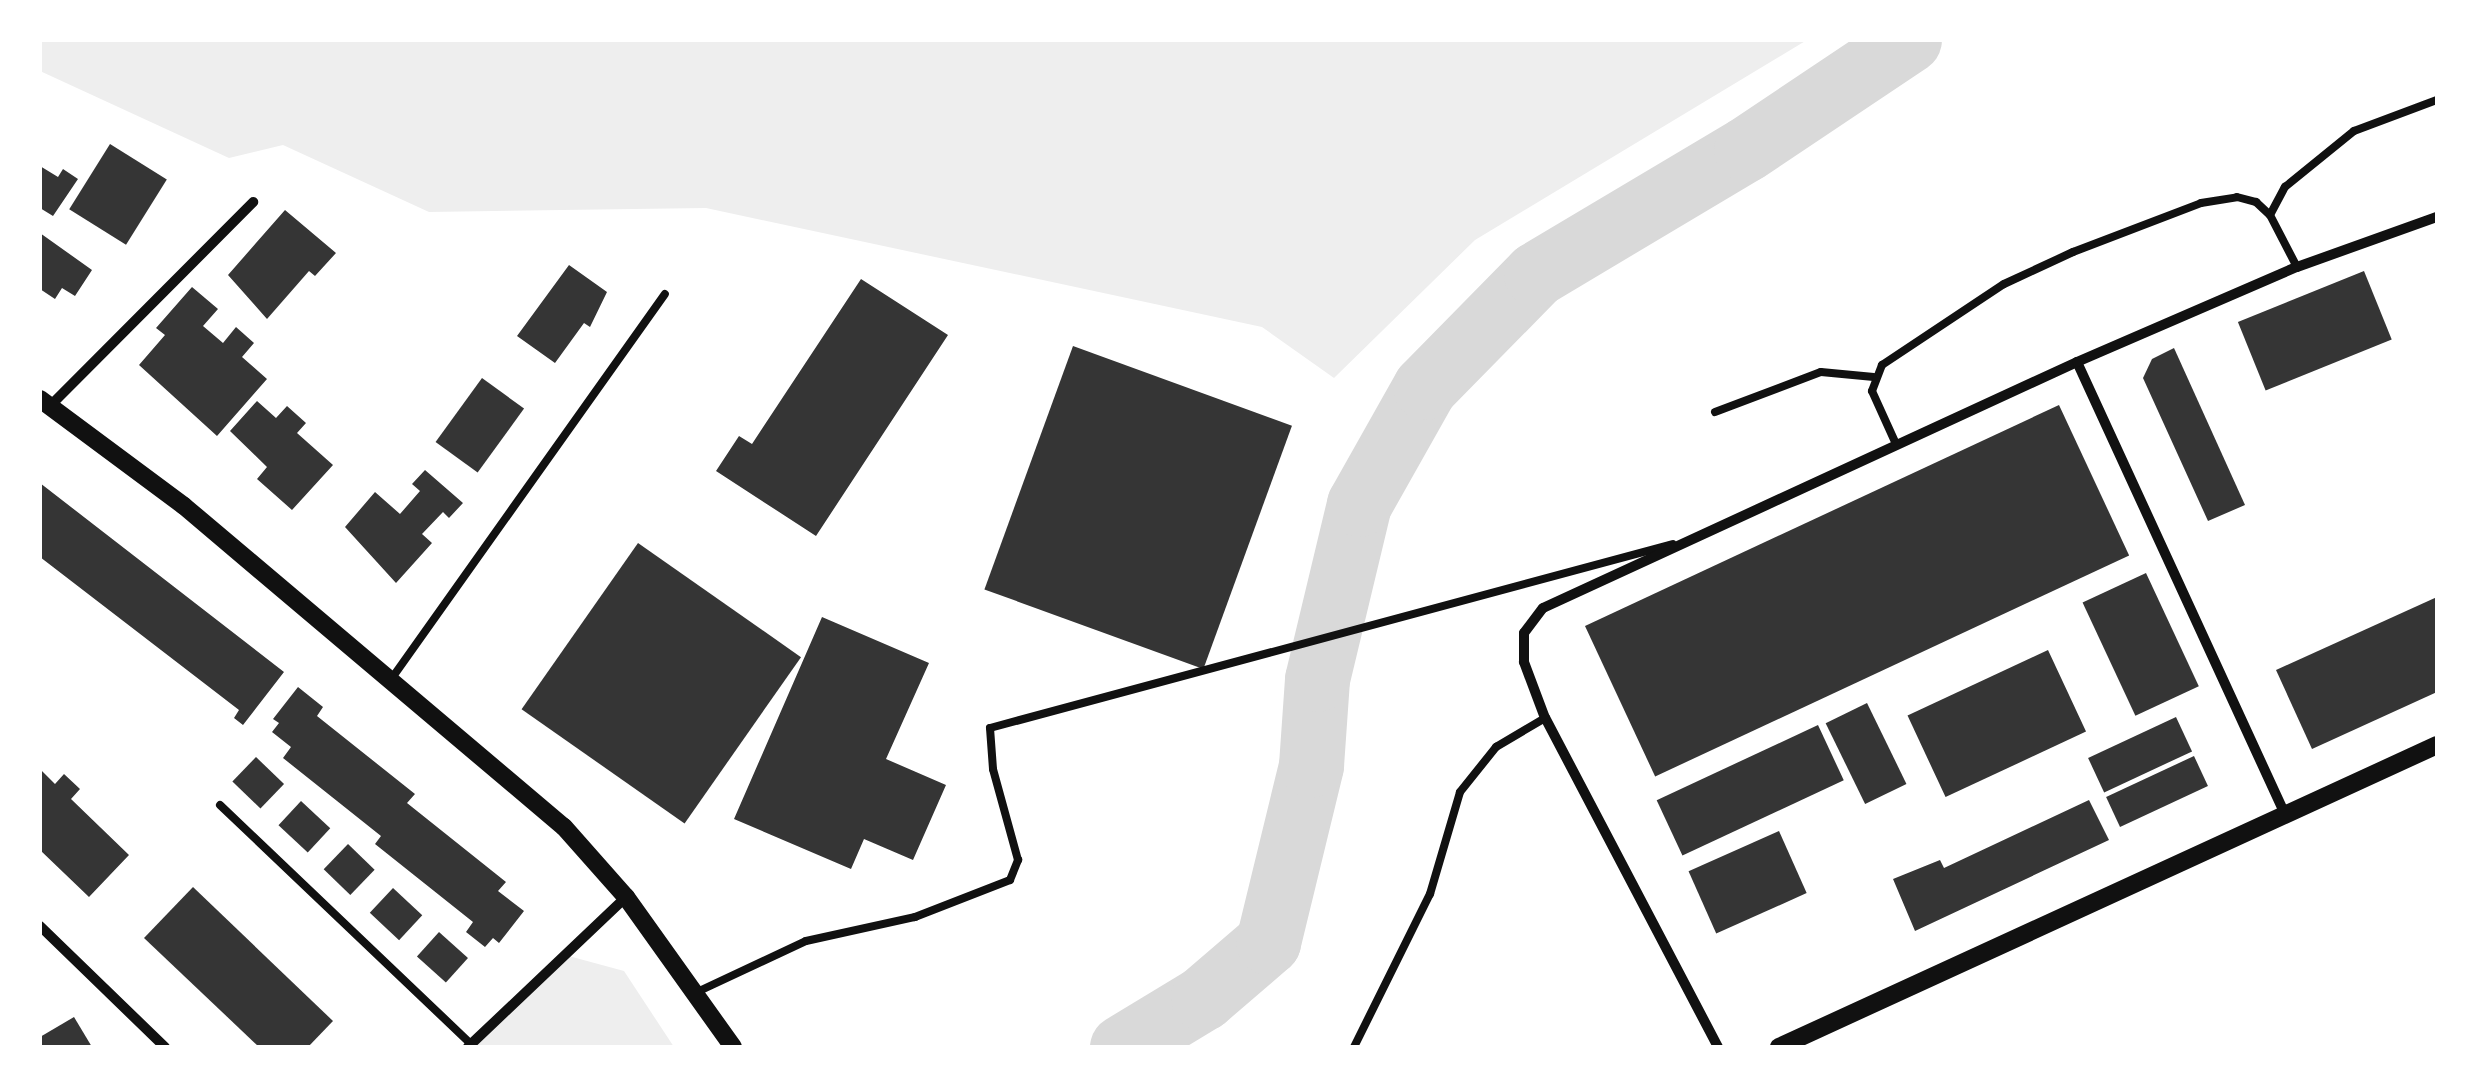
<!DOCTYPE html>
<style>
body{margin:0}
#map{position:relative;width:2477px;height:1087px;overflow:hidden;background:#fff;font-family:"DejaVu Sans",sans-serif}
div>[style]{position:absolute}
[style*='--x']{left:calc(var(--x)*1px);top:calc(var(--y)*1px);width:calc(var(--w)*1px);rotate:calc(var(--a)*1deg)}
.green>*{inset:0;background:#eee}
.river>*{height:65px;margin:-32.5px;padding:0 32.5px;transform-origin:32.5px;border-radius:32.5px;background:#d9d9d9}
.building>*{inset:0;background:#353535;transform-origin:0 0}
.service>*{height:8px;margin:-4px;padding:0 4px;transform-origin:4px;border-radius:4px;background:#111}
.minor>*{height:10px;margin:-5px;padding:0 5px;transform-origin:5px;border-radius:5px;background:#111}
.tertiary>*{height:18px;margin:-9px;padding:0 9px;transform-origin:9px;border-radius:9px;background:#111}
span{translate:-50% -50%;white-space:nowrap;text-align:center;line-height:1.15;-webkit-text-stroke:10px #fff;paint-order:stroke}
.frame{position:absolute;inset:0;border:42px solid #fff;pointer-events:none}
</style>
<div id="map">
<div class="green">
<div style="clip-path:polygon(40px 40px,1807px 40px,1475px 240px,1334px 378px,1262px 327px,706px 208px,429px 212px,283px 145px,229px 158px,40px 71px)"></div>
<div style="clip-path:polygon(565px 955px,624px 971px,674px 1047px,468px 1047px)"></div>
</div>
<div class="river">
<div style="--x:1122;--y:1047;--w:95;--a:-31.2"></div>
<div style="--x:1203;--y:998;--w:86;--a:-40.7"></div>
<div style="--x:1268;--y:942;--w:182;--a:-76.3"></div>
<div style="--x:1311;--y:765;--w:86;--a:-86"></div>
<div style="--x:1317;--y:679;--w:180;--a:-76.5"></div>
<div style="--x:1359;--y:504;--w:134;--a:-60.6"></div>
<div style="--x:1425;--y:387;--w:158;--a:-45.5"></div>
<div style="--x:1536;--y:274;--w:244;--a:-30.8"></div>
<div style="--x:1746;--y:149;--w:196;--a:-33.8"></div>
</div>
<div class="building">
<div style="left:110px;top:144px;width:67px;height:77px;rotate:32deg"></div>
<div style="clip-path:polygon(40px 166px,58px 177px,63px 169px,78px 179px,53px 216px,40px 208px)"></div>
<div style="clip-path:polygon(285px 210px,336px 253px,315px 276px,309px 271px,267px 319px,228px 275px)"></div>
<div style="clip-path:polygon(40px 233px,92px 270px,75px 296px,62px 288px,55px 299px,40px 289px)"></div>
<div style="clip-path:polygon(569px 265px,607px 292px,590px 327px,584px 323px,555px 363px,517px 336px)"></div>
<div style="left:2364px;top:271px;width:74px;height:136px;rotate:68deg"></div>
<div style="clip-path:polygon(861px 279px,948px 335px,816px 536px,716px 471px,739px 436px,752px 444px)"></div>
<div style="clip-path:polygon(192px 287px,218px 309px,203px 326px,223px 343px,236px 327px,254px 343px,242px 357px,267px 379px,217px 436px,139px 365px,165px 335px,156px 328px)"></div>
<div style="left:1073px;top:346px;width:233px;height:259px;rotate:20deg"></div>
<div style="clip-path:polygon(2174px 348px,2245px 505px,2208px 521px,2143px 378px,2152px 359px)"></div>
<div style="left:482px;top:378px;width:52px;height:79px;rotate:36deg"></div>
<div style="clip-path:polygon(257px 401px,276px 418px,287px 406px,306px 423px,297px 433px,333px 465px,292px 510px,257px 479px,267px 467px,230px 431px)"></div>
<div style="left:2059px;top:405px;width:166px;height:523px;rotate:65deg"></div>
<div style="clip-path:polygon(425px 470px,463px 503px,449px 518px,443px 512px,422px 534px,432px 543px,396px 583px,345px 527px,375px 492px,400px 514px,420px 491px,412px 484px)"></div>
<div style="clip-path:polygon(40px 483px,284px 672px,243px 725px,234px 718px,239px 710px,40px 557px)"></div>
<div style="left:638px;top:543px;width:199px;height:203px;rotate:35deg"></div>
<div style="left:2146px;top:573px;width:125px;height:70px;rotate:65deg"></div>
<div style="clip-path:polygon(2437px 597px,2437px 692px,2312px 749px,2276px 670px)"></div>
<div style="clip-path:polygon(822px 617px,929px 663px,886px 759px,946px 785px,913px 860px,864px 839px,851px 869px,734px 819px)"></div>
<div style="left:2048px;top:650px;width:90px;height:155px;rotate:65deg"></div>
<div style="clip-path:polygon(298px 687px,323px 707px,317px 716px,415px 794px,407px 803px,506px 882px,498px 891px,524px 911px,499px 943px,493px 938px,485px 947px,466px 932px,473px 922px,375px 844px,381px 836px,283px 758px,291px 747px,272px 732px,279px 723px,273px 719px)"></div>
<div style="left:1867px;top:703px;width:90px;height:46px;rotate:64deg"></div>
<div style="left:2176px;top:717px;width:38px;height:97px;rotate:65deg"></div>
<div style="left:1818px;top:725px;width:61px;height:178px;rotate:65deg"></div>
<div style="left:2194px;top:756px;width:33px;height:97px;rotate:65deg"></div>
<div style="left:256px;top:757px;width:39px;height:34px;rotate:44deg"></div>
<div style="clip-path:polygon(40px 769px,55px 784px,64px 774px,80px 789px,71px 799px,129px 855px,89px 897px,40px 850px)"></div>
<div style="clip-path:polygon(2089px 800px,2109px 840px,1915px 931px,1893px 879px,1940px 860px,1944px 868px)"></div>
<div style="left:301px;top:801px;width:40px;height:33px;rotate:43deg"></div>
<div style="left:1779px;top:831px;width:68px;height:99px;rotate:66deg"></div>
<div style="left:348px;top:844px;width:37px;height:35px;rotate:44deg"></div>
<div style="clip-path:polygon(193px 887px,333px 1021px,308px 1047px,259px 1047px,144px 938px)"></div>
<div style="left:393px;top:888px;width:40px;height:34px;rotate:43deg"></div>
<div style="left:439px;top:932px;width:39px;height:33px;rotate:42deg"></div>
<div style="clip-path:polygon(74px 1017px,92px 1047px,40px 1047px,40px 1037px)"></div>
</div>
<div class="service">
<div style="--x:2270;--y:215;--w:32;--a:-62"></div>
<div style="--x:2285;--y:187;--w:89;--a:-39.1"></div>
<div style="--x:2354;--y:131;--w:89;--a:-20.5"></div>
<div style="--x:1715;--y:412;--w:113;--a:-20.7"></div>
<div style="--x:1821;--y:372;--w:53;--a:5.4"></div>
<div style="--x:1896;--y:444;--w:58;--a:-114.4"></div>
<div style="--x:1872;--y:391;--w:28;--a:-69"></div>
<div style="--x:1882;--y:365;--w:146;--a:-33.6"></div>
<div style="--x:2004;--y:284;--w:76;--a:-24.9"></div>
<div style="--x:2073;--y:252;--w:137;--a:-20.9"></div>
<div style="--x:2201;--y:203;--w:36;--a:-9"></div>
<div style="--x:2237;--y:197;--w:20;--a:15"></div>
<div style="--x:2256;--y:202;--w:19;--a:43"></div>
<div style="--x:2270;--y:215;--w:59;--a:62.6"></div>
<div style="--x:392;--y:678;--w:471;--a:-54.6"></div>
<div style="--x:220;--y:805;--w:347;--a:43.6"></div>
<div style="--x:697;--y:992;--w:120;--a:-25.1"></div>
<div style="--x:806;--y:941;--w:112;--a:-12.4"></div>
<div style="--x:915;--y:917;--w:102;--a:-21.3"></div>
<div style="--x:1010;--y:880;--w:22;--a:-68"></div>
<div style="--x:1018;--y:860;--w:94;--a:-105.4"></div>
<div style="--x:993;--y:769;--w:41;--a:-94.2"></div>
<div style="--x:990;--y:728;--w:707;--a:-15.08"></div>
<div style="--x:1354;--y:1047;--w:171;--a:-63.6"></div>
<div style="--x:1430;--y:894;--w:106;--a:-73.6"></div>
<div style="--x:1460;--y:792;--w:58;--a:-51.3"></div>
<div style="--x:1496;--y:747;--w:57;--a:-30.6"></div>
</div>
<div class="minor">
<div style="--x:2077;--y:362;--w:498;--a:65.3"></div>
<div style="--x:50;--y:406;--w:288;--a:-45.1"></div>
<div style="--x:40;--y:926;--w:174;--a:44.1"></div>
<div style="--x:468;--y:1047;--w:218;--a:-43.5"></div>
<div style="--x:1718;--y:1047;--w:372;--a:-117.7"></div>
<div style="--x:1545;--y:718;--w:60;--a:-110.6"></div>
<div style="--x:1524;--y:662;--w:29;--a:-90"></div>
<div style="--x:1524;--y:633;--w:31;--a:-53"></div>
<div style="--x:1543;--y:608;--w:588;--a:-24.73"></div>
<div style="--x:2077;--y:362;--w:240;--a:-23.4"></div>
<div style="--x:2297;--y:267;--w:149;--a:-19.7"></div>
</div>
<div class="tertiary">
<div style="--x:40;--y:399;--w:179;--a:36.6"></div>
<div style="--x:184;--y:506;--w:497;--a:40.2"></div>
<div style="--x:564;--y:827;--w:94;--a:48.5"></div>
<div style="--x:626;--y:897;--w:184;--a:54.5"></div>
<div style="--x:1779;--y:1047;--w:724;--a:-24.65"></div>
</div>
<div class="frame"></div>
</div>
